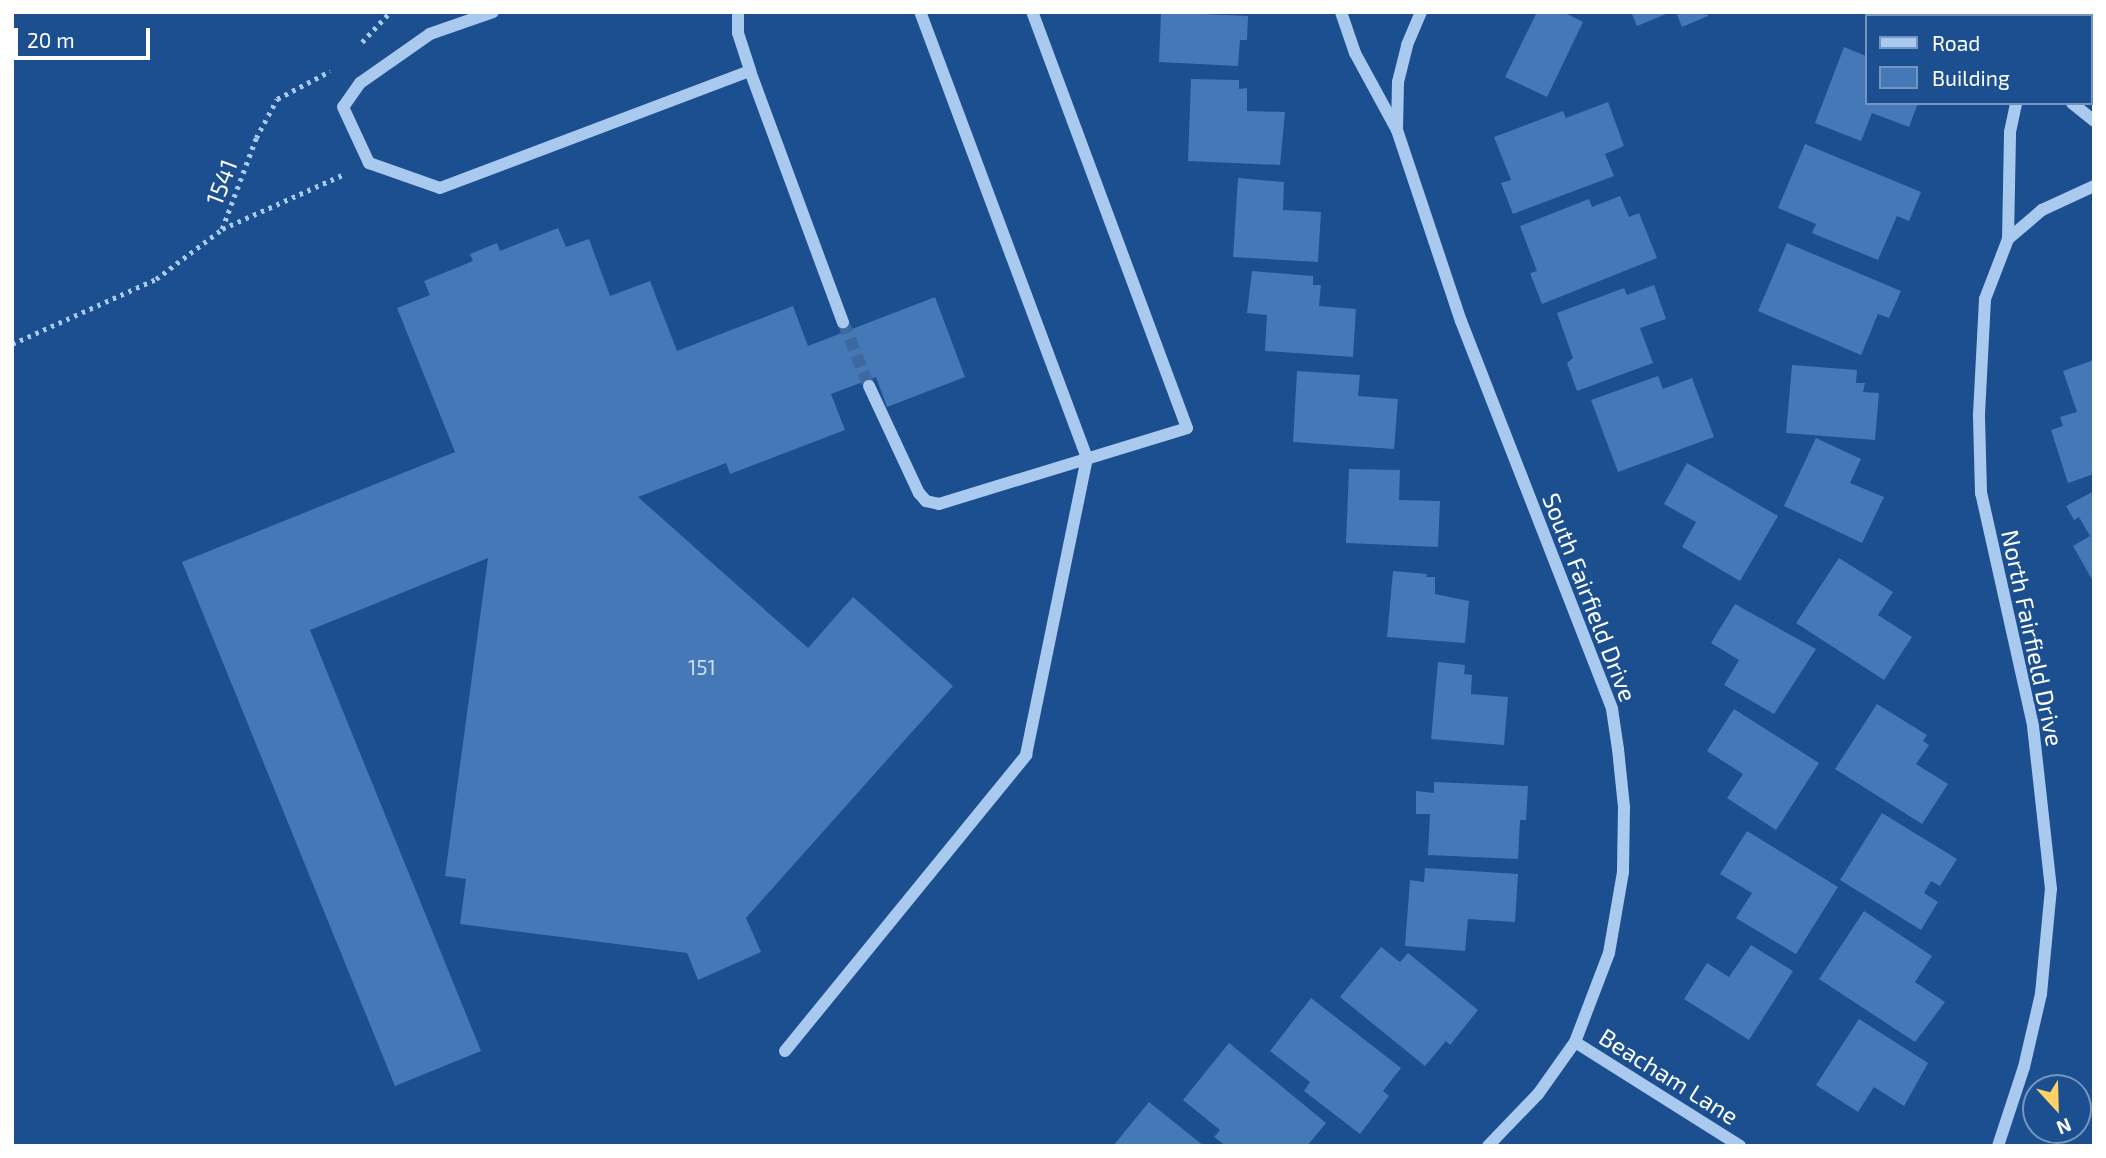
<!DOCTYPE html>
<style>
body{margin:0}
#map{position:relative;width:2106px;height:1158px;overflow:hidden;background:#1b4f8f;font-family:"Exo 2",sans-serif}
div>[style]{position:absolute}
[style*='--x']{left:calc(var(--x)*1px);top:calc(var(--y)*1px);width:calc(var(--w)*1px);rotate:calc(var(--a)*1deg)}
.building>*{inset:0;background:#4478b7}
.minor-tunnel>*{height:12px;margin-top:-6px;transform-origin:0;background:repeating-linear-gradient(90deg,#3d69a0 0 12px,transparent 0 18px)}
.path>*{height:4.5px;margin-top:-2.25px;transform-origin:0;background:repeating-linear-gradient(90deg,#a9c9ee 0 3.5px,transparent 0 8.5px)}
.minor>*{height:12px;margin:-6px;padding:0 6px;transform-origin:6px;border-radius:6px;background:#a9c9ee}
span{translate:-50% -50%;white-space:nowrap;text-align:center;line-height:1.15;-webkit-text-stroke:6px #1b4f8f;paint-order:stroke}
.number-label{font-size:21px;color:#d0dded}
.number-label span{-webkit-text-stroke-width:0}
.street-label{font-size:24px;color:#fff}
.frame{position:absolute;inset:0;border:14px solid #fff;pointer-events:none}
.legend{position:absolute;left:1865px;top:14px;width:228px;height:91px;box-sizing:border-box;background:#1b4f8f;border:2px solid #7695bc;margin:0;padding:9px 12px;list-style:none;font-size:21px;color:#fff}
.legend li{display:flex;align-items:center;gap:14px;height:35px}
.legend b{width:35px;border:2px solid #7695bc}
.north{position:absolute;left:2022px;top:1074px;width:70px;height:70px;box-sizing:border-box;background:#1b4f8f;border:2px solid #7695bc;border-radius:50%;rotate:158deg;font-size:19px;font-weight:700;line-height:28px;text-align:center;color:#fff}
.north::after{content:'';display:block;margin:auto;width:24px;height:32px;background:#ffd166;clip-path:polygon(50% 0,100% 100%,50% 72%,0 100%)}
.scale{position:absolute;left:14px;top:28px;width:136px;height:32px;box-sizing:border-box;border:4px solid #fff;border-top:0;padding-left:9px;font-size:21px;line-height:24px;white-space:nowrap;color:#fff;-webkit-text-stroke:5px #1b4f8f;paint-order:stroke}
</style>
<div id="map">
<div class="building">
<div style="clip-path:polygon(1161px 12px,1248px 16px,1247px 40px,1240px 40px,1238px 66px,1159px 62px)"></div>
<div style="clip-path:polygon(1537px 12px,1563px 12px,1583px 22px,1547px 97px,1505px 77px)"></div>
<div style="clip-path:polygon(1631px 12px,1671px 12px,1637px 26px)"></div>
<div style="clip-path:polygon(1676px 12px,1707px 12px,1708px 16px,1682px 27px)"></div>
<div style="clip-path:polygon(1844px 47px,1866px 56px,1866px 103px,1918px 103px,1909px 127px,1872px 113px,1861px 141px,1815px 123px)"></div>
<div style="clip-path:polygon(1191px 79px,1239px 80px,1239px 89px,1247px 88px,1247px 111px,1285px 112px,1280px 165px,1188px 161px)"></div>
<div style="clip-path:polygon(1608px 102px,1624px 146px,1605px 154px,1614px 176px,1513px 214px,1501px 183px,1511px 180px,1494px 137px,1563px 111px,1566px 118px)"></div>
<div style="clip-path:polygon(1805px 144px,1921px 192px,1909px 221px,1897px 216px,1878px 260px,1812px 233px,1816px 224px,1778px 208px)"></div>
<div style="clip-path:polygon(1238px 178px,1284px 182px,1283px 210px,1321px 212px,1318px 262px,1233px 257px)"></div>
<div style="clip-path:polygon(1620px 196px,1629px 217px,1639px 213px,1657px 258px,1542px 304px,1530px 273px,1537px 271px,1520px 226px,1589px 199px,1592px 207px)"></div>
<div style="clip-path:polygon(558px 228px,566px 247px,589px 239px,610px 296px,650px 281px,677px 351px,793px 306px,808px 346px,935px 297px,965px 377px,887px 407px,876px 377px,831px 394px,845px 430px,730px 474px,726px 463px,638px 497px,808px 648px,853px 597px,953px 686px,746px 918px,761px 952px,698px 980px,687px 953px,460px 924px,466px 879px,445px 876px,488px 558px,310px 630px,481px 1051px,395px 1086px,182px 562px,455px 452px,397px 308px,430px 295px,424px 281px,473px 261px,470px 254px,497px 243px,500px 251px)"></div>
<div style="clip-path:polygon(1787px 243px,1901px 291px,1889px 318px,1878px 314px,1861px 355px,1758px 311px)"></div>
<div style="clip-path:polygon(1252px 271px,1313px 276px,1313px 285px,1321px 285px,1319px 306px,1356px 309px,1353px 357px,1265px 351px,1267px 315px,1247px 313px)"></div>
<div style="clip-path:polygon(1654px 285px,1666px 319px,1640px 328px,1653px 363px,1577px 391px,1567px 363px,1573px 358px,1557px 313px,1624px 288px,1627px 295px)"></div>
<div style="clip-path:polygon(2094px 360px,2094px 474px,2068px 483px,2051px 430px,2063px 426px,2060px 417px,2077px 412px,2063px 371px)"></div>
<div style="clip-path:polygon(1792px 365px,1857px 370px,1856px 383px,1865px 383px,1863px 392px,1879px 393px,1875px 440px,1786px 433px)"></div>
<div style="clip-path:polygon(1297px 371px,1360px 375px,1358px 396px,1398px 399px,1394px 449px,1293px 442px)"></div>
<div style="clip-path:polygon(1658px 376px,1663px 389px,1692px 378px,1714px 437px,1618px 472px,1591px 400px)"></div>
<div style="clip-path:polygon(1816px 438px,1861px 459px,1850px 483px,1884px 497px,1862px 543px,1784px 506px)"></div>
<div style="clip-path:polygon(1687px 463px,1778px 516px,1740px 581px,1682px 547px,1696px 522px,1664px 504px)"></div>
<div style="clip-path:polygon(1349px 469px,1400px 470px,1399px 500px,1440px 501px,1438px 547px,1346px 543px)"></div>
<div style="clip-path:polygon(2094px 491px,2094px 583px,2073px 546px,2090px 536px,2079px 517px,2074px 520px,2066px 506px)"></div>
<div style="clip-path:polygon(1839px 558px,1893px 592px,1878px 615px,1912px 637px,1884px 680px,1796px 623px)"></div>
<div style="clip-path:polygon(1393px 571px,1427px 574px,1426px 577px,1435px 577px,1435px 594px,1469px 601px,1465px 643px,1387px 637px)"></div>
<div style="clip-path:polygon(1735px 604px,1816px 649px,1774px 714px,1724px 685px,1739px 660px,1711px 643px)"></div>
<div style="clip-path:polygon(1438px 662px,1465px 665px,1464px 674px,1472px 675px,1471px 694px,1508px 697px,1504px 745px,1431px 739px)"></div>
<div style="clip-path:polygon(1877px 704px,1927px 735px,1923px 741px,1929px 745px,1916px 764px,1948px 784px,1922px 824px,1835px 769px)"></div>
<div style="clip-path:polygon(1734px 709px,1819px 763px,1776px 830px,1727px 798px,1743px 774px,1707px 751px)"></div>
<div style="clip-path:polygon(1434px 782px,1528px 786px,1526px 820px,1520px 820px,1518px 859px,1428px 855px,1430px 814px,1416px 814px,1416px 791px,1434px 793px)"></div>
<div style="clip-path:polygon(1882px 813px,1957px 859px,1940px 886px,1931px 881px,1924px 893px,1938px 902px,1921px 930px,1840px 880px)"></div>
<div style="clip-path:polygon(1747px 831px,1838px 887px,1796px 954px,1736px 918px,1752px 893px,1720px 874px)"></div>
<div style="clip-path:polygon(1425px 868px,1518px 874px,1515px 922px,1468px 919px,1465px 951px,1405px 946px,1410px 880px,1424px 882px)"></div>
<div style="clip-path:polygon(1864px 911px,1932px 956px,1915px 982px,1945px 1002px,1915px 1042px,1819px 979px)"></div>
<div style="clip-path:polygon(1751px 945px,1793px 971px,1749px 1040px,1684px 999px,1707px 963px,1729px 977px)"></div>
<div style="clip-path:polygon(1381px 947px,1400px 962px,1408px 953px,1478px 1010px,1450px 1045px,1446px 1041px,1425px 1066px,1340px 997px)"></div>
<div style="clip-path:polygon(1311px 998px,1401px 1068px,1383px 1091px,1389px 1096px,1360px 1134px,1304px 1091px,1310px 1082px,1270px 1051px)"></div>
<div style="clip-path:polygon(1859px 1019px,1928px 1063px,1904px 1106px,1874px 1087px,1858px 1112px,1816px 1085px)"></div>
<div style="clip-path:polygon(1229px 1043px,1326px 1123px,1307px 1146px,1226px 1146px,1214px 1137px,1220px 1130px,1183px 1100px)"></div>
<div style="clip-path:polygon(1149px 1102px,1204px 1146px,1113px 1146px)"></div>
</div>
<div class="minor-tunnel">
<div style="--x:843;--y:322;--w:69;--a:67.9"></div>
</div>
<div class="path">
<div style="--x:362;--y:42;--w:41;--a:-47"></div>
<div style="--x:222;--y:229;--w:132;--a:-24.2"></div>
<div style="--x:12;--y:344;--w:158;--a:-24.3"></div>
<div style="--x:156;--y:279;--w:83;--a:-37.1"></div>
<div style="--x:222;--y:229;--w:97;--a:-69.5"></div>
<div style="--x:256;--y:138;--w:44;--a:-61.7"></div>
<div style="--x:277;--y:99;--w:60;--a:-27.8"></div>
</div>
<div class="minor">
<div style="--x:493;--y:12;--w:67;--a:160.8"></div>
<div style="--x:430;--y:34;--w:85;--a:145"></div>
<div style="--x:360;--y:83;--w:29;--a:125"></div>
<div style="--x:343;--y:107;--w:62;--a:65.1"></div>
<div style="--x:369;--y:163;--w:75;--a:19.4"></div>
<div style="--x:440;--y:188;--w:331;--a:-20.7"></div>
<div style="--x:738;--y:12;--w:21;--a:90"></div>
<div style="--x:738;--y:33;--w:40;--a:72"></div>
<div style="--x:750;--y:71;--w:268;--a:69.7"></div>
<div style="--x:1341;--y:12;--w:43;--a:71.1"></div>
<div style="--x:1355;--y:53;--w:88;--a:61.4"></div>
<div style="--x:1397;--y:130;--w:201;--a:71.5"></div>
<div style="--x:1461;--y:321;--w:416;--a:68.7"></div>
<div style="--x:1612;--y:709;--w:40;--a:81.5"></div>
<div style="--x:1618;--y:749;--w:58;--a:84.1"></div>
<div style="--x:1624;--y:807;--w:65;--a:90.9"></div>
<div style="--x:1623;--y:872;--w:82;--a:99.8"></div>
<div style="--x:1609;--y:953;--w:95;--a:110.9"></div>
<div style="--x:1575;--y:1042;--w:64;--a:125.4"></div>
<div style="--x:1538;--y:1094;--w:72;--a:133.9"></div>
<div style="--x:2002;--y:12;--w:4;--a:76"></div>
<div style="--x:2072;--y:103;--w:28;--a:39"></div>
<div style="--x:1397;--y:130;--w:48;--a:-88.8"></div>
<div style="--x:1398;--y:82;--w:38;--a:-76"></div>
<div style="--x:1407;--y:45;--w:36;--a:-67"></div>
<div style="--x:2008;--y:239;--w:107;--a:-88.9"></div>
<div style="--x:2010;--y:132;--w:30;--a:-78"></div>
<div style="--x:869;--y:386;--w:118;--a:65"></div>
<div style="--x:919;--y:493;--w:11;--a:49"></div>
<div style="--x:926;--y:501;--w:13;--a:13"></div>
<div style="--x:939;--y:504;--w:259;--a:-17"></div>
<div style="--x:1187;--y:428;--w:444;--a:-110.4"></div>
<div style="--x:1575;--y:1042;--w:195;--a:32.2"></div>
<div style="--x:785;--y:1051;--w:382;--a:-50.8"></div>
<div style="--x:1026;--y:755;--w:303;--a:-78.4"></div>
<div style="--x:1087;--y:458;--w:476;--a:-110.5"></div>
<div style="--x:1998;--y:1146;--w:83;--a:-71.8"></div>
<div style="--x:2024;--y:1067;--w:75;--a:-76.9"></div>
<div style="--x:2041;--y:994;--w:105;--a:-84.6"></div>
<div style="--x:2051;--y:889;--w:165;--a:-96.3"></div>
<div style="--x:2033;--y:725;--w:238;--a:-102.6"></div>
<div style="--x:1981;--y:493;--w:79;--a:-91.5"></div>
<div style="--x:1979;--y:414;--w:115;--a:-87"></div>
<div style="--x:1985;--y:299;--w:64;--a:-69"></div>
<div style="--x:2008;--y:239;--w:45;--a:-40.5"></div>
<div style="--x:2042;--y:210;--w:57;--a:-24.8"></div>
</div>
<div class="number-label">
<span style="left:702px;top:667px">151</span>
</div>
<div class="street-label">
<span style="left:221px;top:182px;rotate:-69deg">1541</span>
<span style="left:1590px;top:597px;rotate:69deg">South Fairfield Drive</span>
<span style="left:2033px;top:638px;rotate:78deg">North Fairfield Drive</span>
<span style="left:1669px;top:1076px;rotate:32deg">Beacham Lane</span>
</div>
<div class="frame"></div>
<ul class="legend">
<li><b style="height:9px;background:#a9c9ee"></b>Road</li>
<li><b style="height:19px;background:#4478b7"></b>Building</li>
</ul>
<div class="north">N</div>
<div class="scale">20 m</div>
</div>
